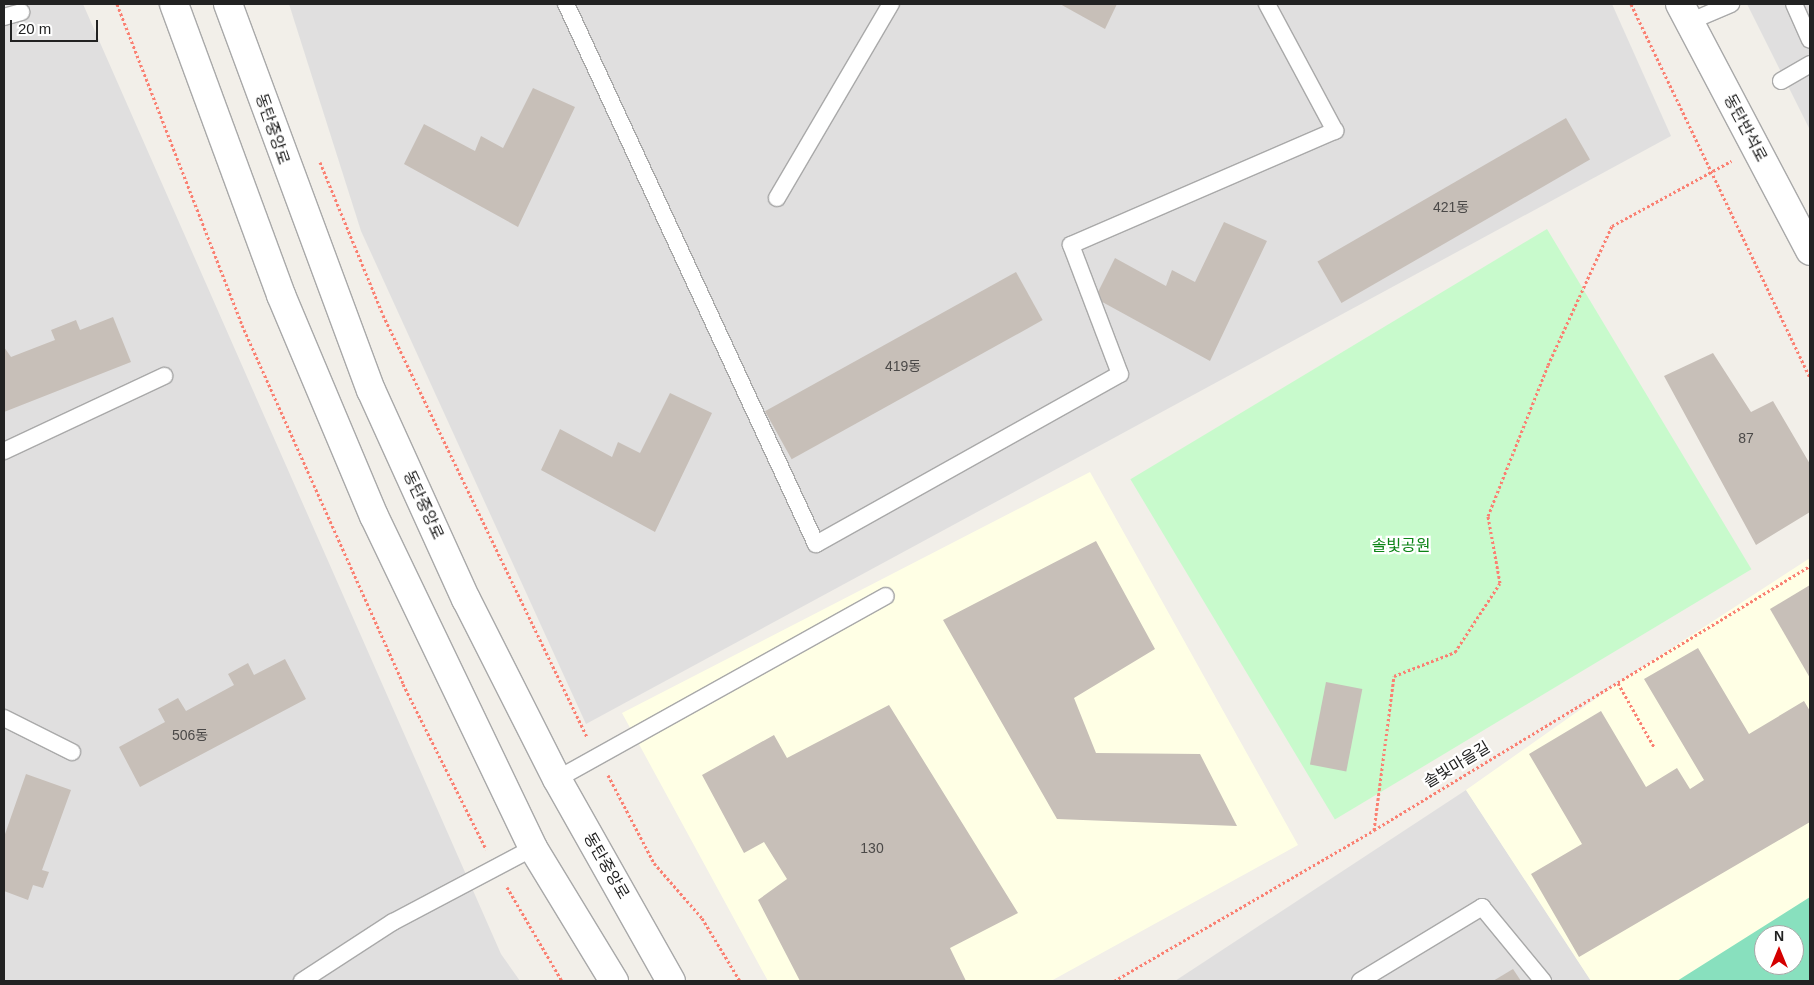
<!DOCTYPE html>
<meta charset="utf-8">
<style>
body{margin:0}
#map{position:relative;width:1814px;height:985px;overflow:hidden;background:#f2efe9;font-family:Helvetica,"Noto Sans KR",sans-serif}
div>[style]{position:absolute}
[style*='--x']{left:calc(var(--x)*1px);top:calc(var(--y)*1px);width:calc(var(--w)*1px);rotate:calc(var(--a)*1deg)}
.residential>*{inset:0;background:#e0dfdf}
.education>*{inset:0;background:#ffffe5}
.park>*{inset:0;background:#c8facc;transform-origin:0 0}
.pitch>*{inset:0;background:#88e0be}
.building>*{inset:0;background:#c7bfb8;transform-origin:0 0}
.path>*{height:3px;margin-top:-1.5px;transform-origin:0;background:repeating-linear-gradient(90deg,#fa8072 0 2.5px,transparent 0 5px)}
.roads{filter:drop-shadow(1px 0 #a9a9a9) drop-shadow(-1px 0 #a9a9a9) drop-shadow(0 1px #a9a9a9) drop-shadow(0 -1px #a9a9a9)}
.service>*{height:16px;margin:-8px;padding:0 8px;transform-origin:8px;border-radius:8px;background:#fff}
.tertiary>*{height:28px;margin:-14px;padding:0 14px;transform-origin:14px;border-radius:14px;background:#fff}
span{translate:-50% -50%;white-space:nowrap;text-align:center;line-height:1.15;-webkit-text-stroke:4.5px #fff;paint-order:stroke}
.number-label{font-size:14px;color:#4b4948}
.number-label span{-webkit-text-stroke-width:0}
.street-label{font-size:16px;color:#222}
.park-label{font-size:16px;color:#0c8416}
.frame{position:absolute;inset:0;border:5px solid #222;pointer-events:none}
.north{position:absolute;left:1754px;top:925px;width:50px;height:50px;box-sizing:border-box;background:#fff;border:1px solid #a7a7a7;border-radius:50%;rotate:0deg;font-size:14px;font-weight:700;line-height:20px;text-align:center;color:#222}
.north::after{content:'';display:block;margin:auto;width:18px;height:22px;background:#d40000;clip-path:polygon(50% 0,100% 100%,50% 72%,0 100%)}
.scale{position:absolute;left:10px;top:20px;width:88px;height:22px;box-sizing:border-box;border:2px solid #222;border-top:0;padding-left:6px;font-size:15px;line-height:18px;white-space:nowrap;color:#222;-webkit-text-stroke:4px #fff;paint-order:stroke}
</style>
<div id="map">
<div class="residential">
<div style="clip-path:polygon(4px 4px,83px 4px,501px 954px,520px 981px,4px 981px)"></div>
<div style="clip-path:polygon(289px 4px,1612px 4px,1671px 136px,586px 724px,361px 231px)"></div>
<div style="clip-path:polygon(1747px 4px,1810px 4px,1810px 130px)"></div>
<div style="clip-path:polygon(1466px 790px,1591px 981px,1175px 981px)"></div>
</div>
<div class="education">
<div style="clip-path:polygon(1090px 472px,1298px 845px,1051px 981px,768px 981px,622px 713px)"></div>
<div style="clip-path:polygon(evenodd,1810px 558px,1810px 981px,1591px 981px,1466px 790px,1618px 683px,1810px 558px,1764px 935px,1794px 935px,1794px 965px,1764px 965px,1764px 935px)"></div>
</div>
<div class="park">
<div style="left:1547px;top:229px;width:397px;height:486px;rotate:59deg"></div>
</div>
<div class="pitch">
<div style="clip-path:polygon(evenodd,1810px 897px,1810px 981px,1677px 981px,1810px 897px,1764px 935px,1794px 935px,1794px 965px,1764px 965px,1764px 935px)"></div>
</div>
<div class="building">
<div style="clip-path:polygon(1060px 4px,1117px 4px,1105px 29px)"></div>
<div style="clip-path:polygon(533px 88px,575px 107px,518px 227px,404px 164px,424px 124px,475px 151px,481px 136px,503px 148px)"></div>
<div style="left:1566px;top:118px;width:48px;height:287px;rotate:60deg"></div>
<div style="clip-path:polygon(1224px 222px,1267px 241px,1210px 361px,1095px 298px,1115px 258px,1166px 286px,1172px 270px,1195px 282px)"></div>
<div style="left:1016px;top:272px;width:55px;height:287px;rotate:61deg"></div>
<div style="clip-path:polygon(113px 317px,131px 362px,4px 412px,4px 347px,11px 357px,55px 340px,51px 330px,76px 320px,80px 330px)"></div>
<div style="clip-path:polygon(1713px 353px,1751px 412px,1773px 401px,1810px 464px,1810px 512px,1756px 545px,1664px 376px)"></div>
<div style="clip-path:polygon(670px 393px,712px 413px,655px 532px,541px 470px,560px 429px,612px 457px,618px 442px,640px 453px)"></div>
<div style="clip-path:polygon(1096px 541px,1155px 649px,1074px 698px,1096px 753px,1200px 754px,1237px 826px,1057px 819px,943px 620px)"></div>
<div style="clip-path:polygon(1810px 585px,1810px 678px,1770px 609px)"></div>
<div style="clip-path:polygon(1698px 648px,1749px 734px,1804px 701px,1810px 711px,1810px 822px,1579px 957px,1531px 874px,1582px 844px,1529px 754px,1601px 711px,1646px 787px,1677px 768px,1690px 789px,1704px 780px,1644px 679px)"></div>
<div style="clip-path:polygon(285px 659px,306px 699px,140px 787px,119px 747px,165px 722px,158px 709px,178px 698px,186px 711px,234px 685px,228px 674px,248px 663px,254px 675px)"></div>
<div style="left:1326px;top:682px;width:37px;height:84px;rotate:11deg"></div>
<div style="clip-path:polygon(889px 705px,1018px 913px,950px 948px,966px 981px,800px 981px,758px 900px,787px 879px,764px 842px,744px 853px,702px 775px,774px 735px,787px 758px)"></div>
<div style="clip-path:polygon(26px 774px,71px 790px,42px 870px,49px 872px,43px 888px,33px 885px,28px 900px,4px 891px,4px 837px)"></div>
<div style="clip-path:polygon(1513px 969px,1521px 981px,1493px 981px)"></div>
</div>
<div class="path">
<div style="--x:117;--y:4;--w:344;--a:68.7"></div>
<div style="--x:242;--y:325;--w:393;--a:65.8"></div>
<div style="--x:403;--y:684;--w:185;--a:63.3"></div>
<div style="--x:1631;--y:4;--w:415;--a:64.4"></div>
<div style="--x:320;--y:162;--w:165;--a:67.6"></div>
<div style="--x:383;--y:315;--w:469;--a:64.2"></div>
<div style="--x:1618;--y:683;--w:73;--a:60.6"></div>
<div style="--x:608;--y:775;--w:99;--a:62.4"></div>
<div style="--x:654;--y:863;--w:73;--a:48.9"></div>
<div style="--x:702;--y:918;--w:74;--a:58.9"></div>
<div style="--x:1374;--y:830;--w:155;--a:-82.6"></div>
<div style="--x:1394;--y:676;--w:66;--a:-21.5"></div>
<div style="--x:1455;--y:652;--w:82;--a:-56.9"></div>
<div style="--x:1500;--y:583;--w:68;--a:-100.2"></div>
<div style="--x:1488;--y:516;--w:162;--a:-68.3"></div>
<div style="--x:1548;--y:365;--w:153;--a:-65.3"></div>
<div style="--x:1612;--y:226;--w:136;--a:-28.6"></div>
<div style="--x:507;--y:887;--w:109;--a:59.7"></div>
<div style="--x:1114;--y:981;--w:301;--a:-30.1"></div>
<div style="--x:1374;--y:830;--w:510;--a:-31.2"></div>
</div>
<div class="roads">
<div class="service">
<div style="--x:566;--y:4;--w:595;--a:65.16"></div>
<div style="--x:816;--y:544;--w:348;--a:-29.2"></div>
<div style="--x:1120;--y:374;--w:138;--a:-110.8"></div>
<div style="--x:1071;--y:245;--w:288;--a:-23.4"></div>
<div style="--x:1335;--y:131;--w:144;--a:-118.2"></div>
<div style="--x:1794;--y:4;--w:39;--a:66"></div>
<div style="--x:4;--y:17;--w:18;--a:-16"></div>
<div style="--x:1689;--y:22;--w:46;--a:-23.2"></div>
<div style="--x:1781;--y:81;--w:34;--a:-30"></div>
<div style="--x:777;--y:198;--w:225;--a:-59.6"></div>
<div style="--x:4;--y:451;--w:177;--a:-25.1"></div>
<div style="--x:4;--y:718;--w:76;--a:26.6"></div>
<div style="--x:557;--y:779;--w:376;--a:-29.1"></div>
<div style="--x:302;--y:981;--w:108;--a:-33"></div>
<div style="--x:393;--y:922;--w:158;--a:-27.9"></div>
<div style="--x:1360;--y:981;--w:143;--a:-31.2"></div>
<div style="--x:1482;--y:907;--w:96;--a:50.5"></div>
</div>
<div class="tertiary">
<div style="--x:174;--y:4;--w:310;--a:69.8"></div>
<div style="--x:281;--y:295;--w:240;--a:67.2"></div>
<div style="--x:374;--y:516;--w:368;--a:64.4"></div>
<div style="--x:533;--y:848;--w:156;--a:58.7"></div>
<div style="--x:228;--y:4;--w:412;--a:69.7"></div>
<div style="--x:371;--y:390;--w:230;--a:65.6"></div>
<div style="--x:466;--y:599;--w:202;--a:63.2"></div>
<div style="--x:557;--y:779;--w:232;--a:60.6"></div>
<div style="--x:1680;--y:4;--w:279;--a:62.2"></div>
</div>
</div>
<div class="number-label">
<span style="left:1451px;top:207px">421동</span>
<span style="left:903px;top:366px">419동</span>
<span style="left:1746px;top:438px">87</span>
<span style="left:190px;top:735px">506동</span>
<span style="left:872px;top:848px">130</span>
</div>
<div class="street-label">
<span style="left:1745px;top:128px;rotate:62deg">동탄반석로</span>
<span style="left:272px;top:129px;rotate:71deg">동탄중앙로</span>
<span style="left:423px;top:505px;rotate:65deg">동탄중앙로</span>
<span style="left:1457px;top:765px;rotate:-31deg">솔빛마을길</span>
<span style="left:606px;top:866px;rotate:60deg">동탄중앙로</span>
</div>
<div class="park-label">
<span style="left:1401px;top:546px">솔빛공원</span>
</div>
<div class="frame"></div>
<div class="north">N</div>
<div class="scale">20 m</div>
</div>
